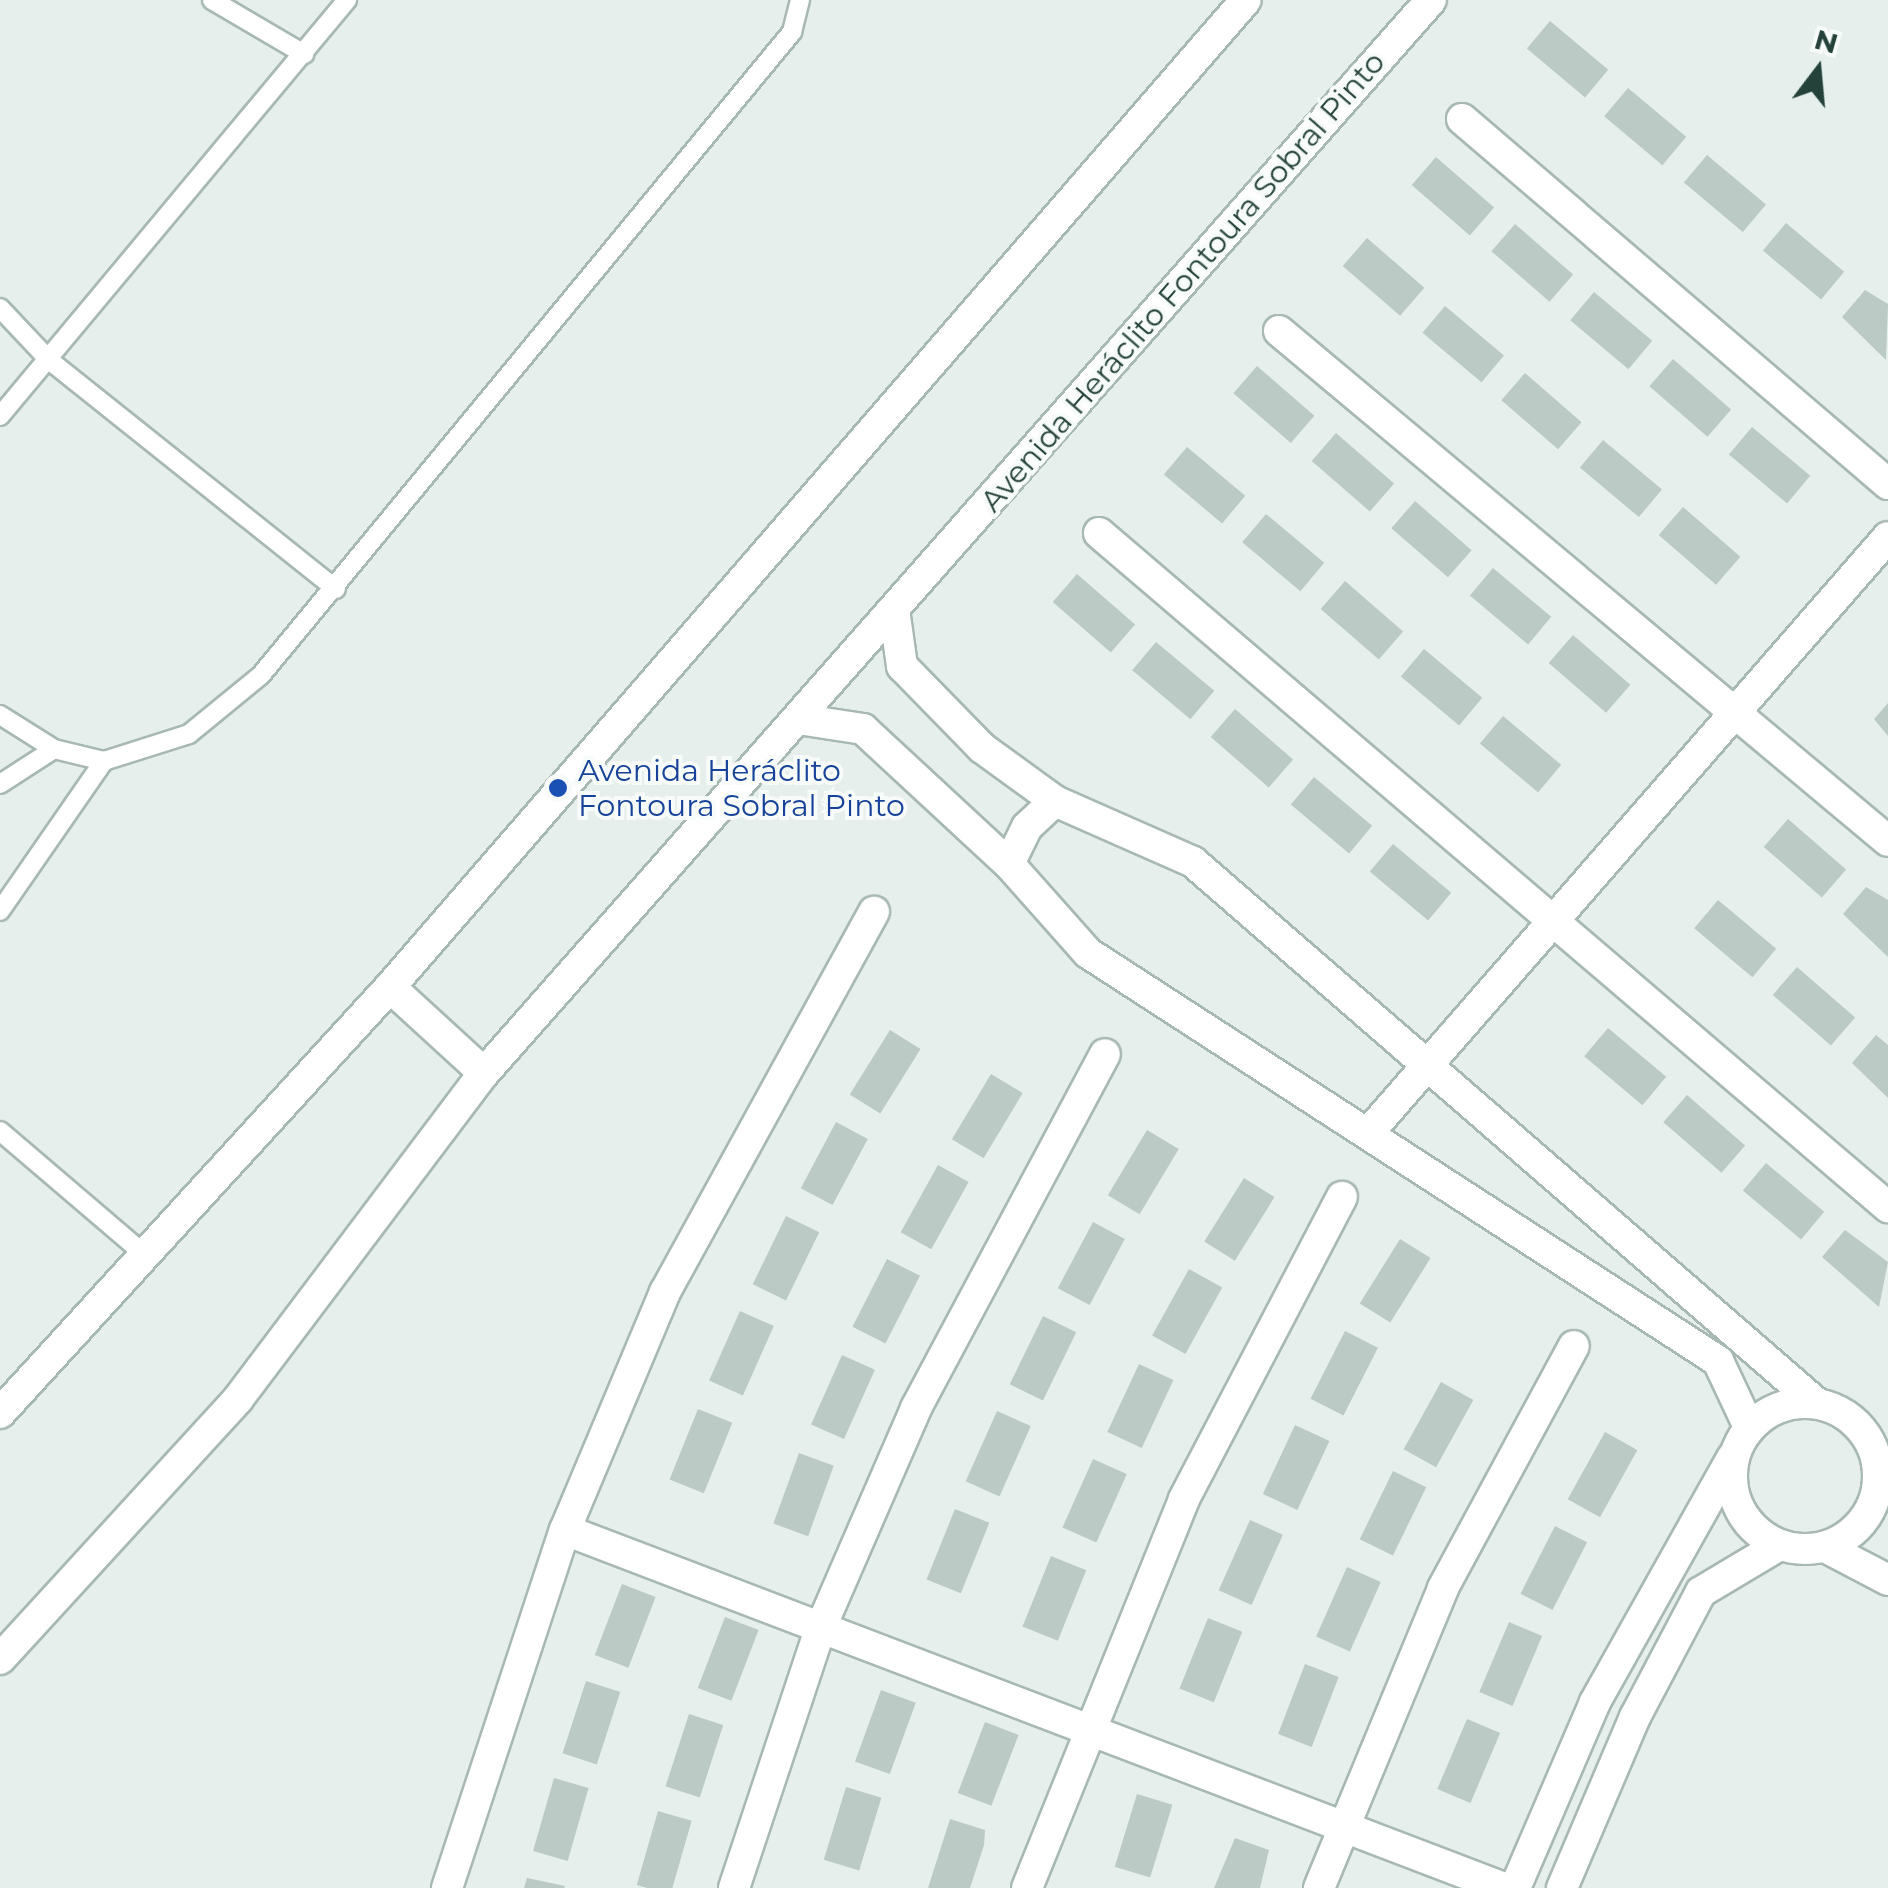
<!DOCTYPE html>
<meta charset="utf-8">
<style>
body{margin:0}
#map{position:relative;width:1888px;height:1888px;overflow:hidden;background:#e6efeb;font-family:Montserrat,sans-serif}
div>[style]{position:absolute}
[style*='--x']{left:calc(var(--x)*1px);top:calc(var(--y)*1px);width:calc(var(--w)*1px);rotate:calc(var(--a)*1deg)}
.building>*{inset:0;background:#bbcac4;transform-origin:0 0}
.roads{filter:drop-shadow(2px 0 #a8b8b2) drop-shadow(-2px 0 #a8b8b2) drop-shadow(0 2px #a8b8b2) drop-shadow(0 -2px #a8b8b2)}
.lane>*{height:18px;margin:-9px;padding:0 9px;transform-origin:9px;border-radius:9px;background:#fff}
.street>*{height:30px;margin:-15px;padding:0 15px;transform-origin:15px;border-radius:15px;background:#fff}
.street>.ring{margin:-15px;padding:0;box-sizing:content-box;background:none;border:30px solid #fff;border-radius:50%}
.secondary>*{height:30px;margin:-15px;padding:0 15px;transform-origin:15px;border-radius:15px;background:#fff}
.dots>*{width:28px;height:28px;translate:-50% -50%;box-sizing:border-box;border:5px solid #f7fbf9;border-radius:50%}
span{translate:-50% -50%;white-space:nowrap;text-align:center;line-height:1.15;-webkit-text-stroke:8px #f7fbf9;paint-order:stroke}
.street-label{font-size:30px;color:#24423a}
.transit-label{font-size:30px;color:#164399}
.left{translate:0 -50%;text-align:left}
.north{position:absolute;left:1768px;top:20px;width:100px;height:100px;-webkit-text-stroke:8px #f7fbf9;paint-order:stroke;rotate:16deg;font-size:28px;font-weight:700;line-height:40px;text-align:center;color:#24423a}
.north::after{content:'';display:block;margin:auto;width:35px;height:45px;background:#24423a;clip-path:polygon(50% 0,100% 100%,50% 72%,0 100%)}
</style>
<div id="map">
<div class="building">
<div style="left:1550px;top:21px;width:76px;height:36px;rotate:40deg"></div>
<div style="left:1628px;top:88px;width:76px;height:37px;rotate:40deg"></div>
<div style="left:1707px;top:155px;width:77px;height:36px;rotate:40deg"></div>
<div style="left:1436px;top:157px;width:77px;height:37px;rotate:41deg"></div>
<div style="left:1786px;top:223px;width:76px;height:36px;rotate:40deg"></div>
<div style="left:1515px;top:224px;width:77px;height:36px;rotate:41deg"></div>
<div style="left:1367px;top:238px;width:76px;height:37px;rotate:41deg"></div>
<div style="clip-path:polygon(1865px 290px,1888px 304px,1886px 360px,1842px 317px)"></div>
<div style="left:1594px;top:292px;width:76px;height:37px;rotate:40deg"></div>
<div style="left:1445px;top:306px;width:77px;height:35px;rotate:40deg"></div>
<div style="left:1673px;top:359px;width:77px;height:36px;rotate:41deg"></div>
<div style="left:1257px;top:366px;width:76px;height:36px;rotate:41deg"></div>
<div style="left:1525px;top:373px;width:75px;height:36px;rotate:41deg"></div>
<div style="left:1752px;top:427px;width:76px;height:36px;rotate:40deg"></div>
<div style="left:1336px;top:433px;width:77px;height:37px;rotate:41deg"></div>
<div style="left:1603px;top:440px;width:77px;height:36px;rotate:40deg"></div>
<div style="left:1187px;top:447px;width:76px;height:36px;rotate:40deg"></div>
<div style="left:1415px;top:501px;width:75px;height:36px;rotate:41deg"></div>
<div style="left:1683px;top:507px;width:76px;height:37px;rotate:41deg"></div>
<div style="left:1266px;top:514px;width:76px;height:37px;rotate:40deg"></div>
<div style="left:1493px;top:568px;width:76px;height:36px;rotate:40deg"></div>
<div style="left:1077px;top:574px;width:77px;height:37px;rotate:41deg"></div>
<div style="left:1345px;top:581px;width:77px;height:37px;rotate:41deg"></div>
<div style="left:1573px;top:635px;width:76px;height:37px;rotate:41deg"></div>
<div style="left:1156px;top:642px;width:76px;height:37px;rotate:40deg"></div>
<div style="left:1424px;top:649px;width:76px;height:36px;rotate:40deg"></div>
<div style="clip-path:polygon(1888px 703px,1888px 736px,1874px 719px)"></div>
<div style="left:1235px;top:709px;width:77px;height:37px;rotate:41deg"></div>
<div style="left:1503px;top:716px;width:76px;height:36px;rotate:40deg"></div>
<div style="left:1314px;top:777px;width:76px;height:36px;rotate:40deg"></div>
<div style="left:1788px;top:819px;width:77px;height:37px;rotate:41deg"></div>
<div style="left:1393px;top:844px;width:76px;height:36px;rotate:40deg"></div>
<div style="clip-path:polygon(1866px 887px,1888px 900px,1888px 957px,1843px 914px)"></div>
<div style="left:1718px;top:900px;width:76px;height:37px;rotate:40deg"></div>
<div style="left:1797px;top:967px;width:77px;height:37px;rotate:41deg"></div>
<div style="left:1608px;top:1028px;width:76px;height:37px;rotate:40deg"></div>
<div style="left:890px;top:1030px;width:36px;height:76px;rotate:32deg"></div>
<div style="clip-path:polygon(1876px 1035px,1888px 1045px,1888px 1098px,1852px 1063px)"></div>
<div style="left:991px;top:1074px;width:37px;height:76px;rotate:31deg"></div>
<div style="left:1687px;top:1095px;width:77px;height:36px;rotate:41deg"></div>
<div style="left:836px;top:1122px;width:36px;height:75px;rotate:28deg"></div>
<div style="left:1147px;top:1130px;width:37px;height:76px;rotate:31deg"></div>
<div style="left:1766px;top:1163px;width:76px;height:36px;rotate:40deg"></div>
<div style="left:938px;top:1165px;width:35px;height:77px;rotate:29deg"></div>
<div style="left:1244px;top:1178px;width:36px;height:75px;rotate:32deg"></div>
<div style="left:786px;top:1216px;width:37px;height:76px;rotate:26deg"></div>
<div style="left:1093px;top:1222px;width:36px;height:75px;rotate:28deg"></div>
<div style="clip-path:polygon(1845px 1230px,1888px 1262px,1879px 1307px,1822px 1257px)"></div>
<div style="left:1400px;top:1239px;width:36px;height:76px;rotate:32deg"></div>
<div style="left:887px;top:1259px;width:37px;height:76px;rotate:27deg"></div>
<div style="left:1189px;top:1269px;width:38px;height:76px;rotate:29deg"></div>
<div style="left:740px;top:1311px;width:37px;height:76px;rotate:24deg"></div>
<div style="left:1043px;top:1316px;width:37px;height:76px;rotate:26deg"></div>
<div style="left:1345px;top:1331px;width:37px;height:76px;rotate:27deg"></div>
<div style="left:842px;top:1355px;width:36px;height:76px;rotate:24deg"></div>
<div style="left:1139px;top:1364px;width:38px;height:75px;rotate:25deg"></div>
<div style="left:1441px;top:1382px;width:37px;height:77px;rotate:29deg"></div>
<div style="left:698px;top:1409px;width:37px;height:76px;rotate:22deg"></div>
<div style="left:997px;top:1411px;width:37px;height:77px;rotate:24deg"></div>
<div style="left:1295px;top:1425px;width:38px;height:76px;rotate:25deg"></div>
<div style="left:1605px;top:1432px;width:37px;height:77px;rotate:29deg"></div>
<div style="left:799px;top:1453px;width:37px;height:75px;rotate:20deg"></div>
<div style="left:1093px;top:1459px;width:37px;height:75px;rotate:24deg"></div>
<div style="left:1393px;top:1471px;width:37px;height:76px;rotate:26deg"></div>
<div style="left:955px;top:1509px;width:37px;height:76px;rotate:22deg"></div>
<div style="left:1250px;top:1520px;width:36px;height:77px;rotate:24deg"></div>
<div style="left:1555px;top:1526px;width:36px;height:76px;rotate:27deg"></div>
<div style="left:1051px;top:1556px;width:38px;height:76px;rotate:22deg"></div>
<div style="left:1347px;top:1567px;width:37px;height:76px;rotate:24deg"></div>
<div style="left:622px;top:1584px;width:36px;height:76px;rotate:21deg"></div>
<div style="left:725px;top:1617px;width:36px;height:76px;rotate:21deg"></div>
<div style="left:1208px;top:1618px;width:37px;height:76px;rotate:22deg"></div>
<div style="left:1509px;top:1622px;width:36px;height:76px;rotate:23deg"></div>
<div style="left:1305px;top:1664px;width:36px;height:75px;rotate:21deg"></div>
<div style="left:586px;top:1681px;width:36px;height:76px;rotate:18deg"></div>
<div style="left:881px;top:1690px;width:37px;height:76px;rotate:20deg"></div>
<div style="left:689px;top:1714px;width:36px;height:76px;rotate:18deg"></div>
<div style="left:1467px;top:1719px;width:36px;height:76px;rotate:23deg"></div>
<div style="left:985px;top:1722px;width:36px;height:76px;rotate:21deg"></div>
<div style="left:554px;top:1778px;width:36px;height:76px;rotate:16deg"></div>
<div style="left:846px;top:1787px;width:37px;height:76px;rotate:17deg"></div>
<div style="left:1137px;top:1794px;width:37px;height:76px;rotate:17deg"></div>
<div style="left:658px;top:1811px;width:35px;height:77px;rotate:16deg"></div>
<div style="clip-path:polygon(950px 1819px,985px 1830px,984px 1845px,970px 1888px,928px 1888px)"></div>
<div style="clip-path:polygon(1235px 1838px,1269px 1850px,1260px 1888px,1214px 1888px)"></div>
<div style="clip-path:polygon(527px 1878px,565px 1886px,564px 1888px,524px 1888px)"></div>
</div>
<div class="roads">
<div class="lane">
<div style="--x:212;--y:0;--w:107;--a:30.4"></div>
<div style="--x:0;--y:308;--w:71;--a:46.7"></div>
<div style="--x:49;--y:360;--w:367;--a:38.6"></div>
<div style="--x:0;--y:416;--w:542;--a:-50.17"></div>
<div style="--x:0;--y:715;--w:64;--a:32.2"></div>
<div style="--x:54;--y:749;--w:51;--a:13.5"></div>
<div style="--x:104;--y:761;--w:89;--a:-17.6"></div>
<div style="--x:189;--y:734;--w:93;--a:-39.3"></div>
<div style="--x:261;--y:675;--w:834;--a:-50.45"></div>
<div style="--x:792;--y:32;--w:33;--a:-76"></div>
<div style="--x:0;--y:784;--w:64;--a:-32.9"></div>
<div style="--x:0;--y:911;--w:183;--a:-55.3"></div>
<div style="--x:0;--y:1131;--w:191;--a:40.5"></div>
</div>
<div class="street">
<div style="--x:1462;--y:119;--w:561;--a:40.59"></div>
<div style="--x:1279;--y:331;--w:794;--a:39.94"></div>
<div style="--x:1099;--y:533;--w:1038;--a:40.51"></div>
<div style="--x:894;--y:609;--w:58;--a:82"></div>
<div style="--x:902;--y:666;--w:115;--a:45.7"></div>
<div style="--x:982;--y:748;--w:90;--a:36"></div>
<div style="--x:1055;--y:801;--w:151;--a:23.8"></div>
<div style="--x:1193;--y:862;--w:824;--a:40.96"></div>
<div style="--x:798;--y:719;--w:66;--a:8.7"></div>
<div style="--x:863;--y:729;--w:199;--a:42.8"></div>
<div style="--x:1009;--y:864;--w:119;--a:48.4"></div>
<div style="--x:1088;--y:953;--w:751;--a:32.93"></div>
<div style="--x:1718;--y:1361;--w:73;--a:64.8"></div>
<div style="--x:1009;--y:864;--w:41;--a:-64.1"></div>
<div style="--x:1027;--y:827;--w:38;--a:-43"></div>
<div style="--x:1370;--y:1131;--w:788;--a:-48.91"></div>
<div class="ring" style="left:1732px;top:1403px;width:116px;height:116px"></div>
<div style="--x:565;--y:1530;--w:1005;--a:20.87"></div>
<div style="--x:1825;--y:1547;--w:71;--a:27.6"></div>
<div style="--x:447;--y:1888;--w:377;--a:-71.8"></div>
<div style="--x:565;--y:1530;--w:258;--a:-67.2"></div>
<div style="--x:665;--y:1292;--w:434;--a:-61.2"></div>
<div style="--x:734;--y:1888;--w:275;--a:-71.6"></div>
<div style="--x:821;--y:1627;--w:239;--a:-66.5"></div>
<div style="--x:916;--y:1408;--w:401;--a:-61.9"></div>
<div style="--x:1027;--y:1888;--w:419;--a:-68"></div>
<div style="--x:1184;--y:1499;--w:341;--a:-62.4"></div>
<div style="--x:1319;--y:1888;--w:325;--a:-67.5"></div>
<div style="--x:1443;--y:1588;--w:275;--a:-61.6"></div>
<div style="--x:1515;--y:1888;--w:202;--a:-66.7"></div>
<div style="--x:1595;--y:1702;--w:280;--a:-60.7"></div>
<div style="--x:1562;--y:1888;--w:186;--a:-66.9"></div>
<div style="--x:1635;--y:1717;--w:141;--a:-62.2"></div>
<div style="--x:1701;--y:1592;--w:90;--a:-30.9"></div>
</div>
<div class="secondary">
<div style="--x:390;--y:987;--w:127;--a:42.5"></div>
<div style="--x:0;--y:1413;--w:578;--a:-47.53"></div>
<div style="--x:390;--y:987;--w:1306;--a:-49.07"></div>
<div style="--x:0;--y:1659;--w:352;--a:-47.5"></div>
<div style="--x:238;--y:1399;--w:408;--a:-53"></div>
<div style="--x:484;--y:1073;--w:1431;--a:-48.57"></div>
</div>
</div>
<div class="dots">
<div style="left:558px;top:788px;background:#1a4fb4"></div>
</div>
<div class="street-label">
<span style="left:1183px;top:282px;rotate:-49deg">Avenida Heráclito Fontoura Sobral Pinto</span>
</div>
<div class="transit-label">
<span class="left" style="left:578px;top:788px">Avenida Heráclito<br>Fontoura Sobral Pinto</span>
</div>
<div class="north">N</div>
</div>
